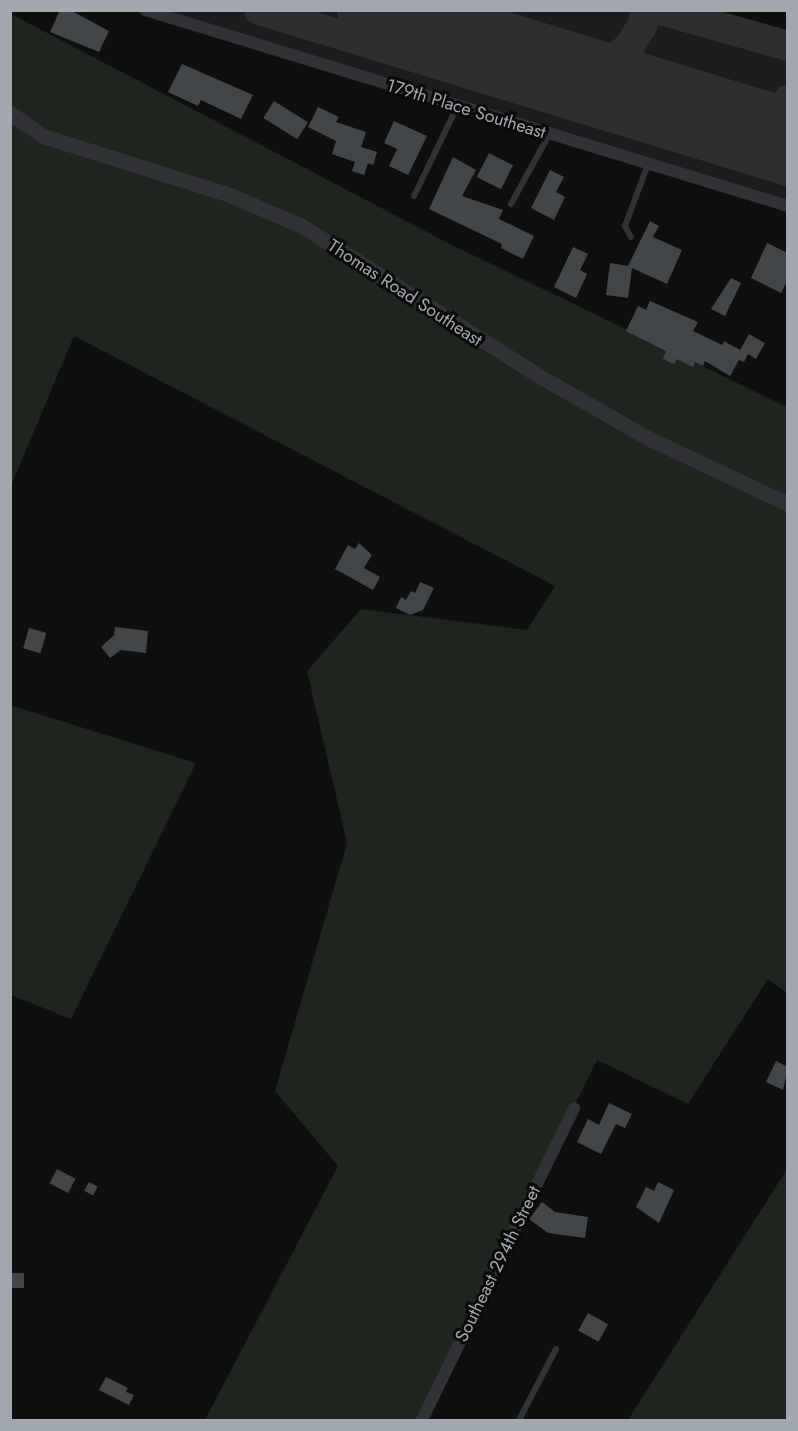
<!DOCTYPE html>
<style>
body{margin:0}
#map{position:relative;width:798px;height:1431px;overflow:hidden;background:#0f0f10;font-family:Jost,sans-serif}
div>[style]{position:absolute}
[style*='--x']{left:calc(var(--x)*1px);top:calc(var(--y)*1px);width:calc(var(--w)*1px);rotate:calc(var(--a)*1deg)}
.built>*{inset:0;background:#1b1c1d}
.green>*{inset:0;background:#1e241e}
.taxiway>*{height:30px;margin:-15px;padding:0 15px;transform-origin:15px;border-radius:15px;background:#2c2e30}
.runway>*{height:75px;margin:-37.5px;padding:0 37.5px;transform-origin:37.5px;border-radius:37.5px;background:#2c2e30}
.building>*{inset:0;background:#434648;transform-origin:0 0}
.service>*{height:6px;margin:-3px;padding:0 3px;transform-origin:3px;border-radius:3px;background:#313235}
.minor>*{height:12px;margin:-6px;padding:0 6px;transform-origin:6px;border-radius:6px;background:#313235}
.tertiary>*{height:15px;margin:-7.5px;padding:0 7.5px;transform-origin:7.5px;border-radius:7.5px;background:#313235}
span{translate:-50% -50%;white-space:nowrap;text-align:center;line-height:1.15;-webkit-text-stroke:6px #0a0a0b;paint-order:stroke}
.street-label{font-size:18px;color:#a2a8af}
.frame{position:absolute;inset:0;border:12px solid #a2a8af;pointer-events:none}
</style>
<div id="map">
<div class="built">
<div style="clip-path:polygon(133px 11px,632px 11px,787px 57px,787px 206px)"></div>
</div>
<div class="green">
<div style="clip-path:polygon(11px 14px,450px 244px,787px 407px,787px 993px,768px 979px,688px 1104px,597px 1060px,420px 1420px,205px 1420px,338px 1166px,275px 1091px,347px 843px,307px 671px,361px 609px,527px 630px,555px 586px,74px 336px,11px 486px)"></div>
<div style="clip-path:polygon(10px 705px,196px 763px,71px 1019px,11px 995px)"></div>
<div style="clip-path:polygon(787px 1169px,787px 1420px,628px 1420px)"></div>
</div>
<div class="taxiway">
<div style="--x:259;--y:10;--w:553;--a:16.93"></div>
<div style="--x:661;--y:10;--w:132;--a:15.8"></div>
<div style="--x:470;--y:75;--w:67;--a:-76.2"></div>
<div style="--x:597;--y:78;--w:47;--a:-45"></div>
<div style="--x:630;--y:45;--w:22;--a:-58"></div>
<div style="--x:642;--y:26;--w:16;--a:-76"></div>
<div style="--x:772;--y:131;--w:35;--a:-63"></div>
</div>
<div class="runway">
<div style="--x:374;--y:10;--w:433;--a:16.9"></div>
</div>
<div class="building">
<div style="clip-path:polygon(60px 10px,70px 10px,109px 31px,99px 52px,50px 32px)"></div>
<div style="clip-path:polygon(182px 64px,253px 95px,241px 119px,201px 100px,198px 106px,168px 92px)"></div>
<div style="left:274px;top:101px;width:40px;height:20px;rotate:32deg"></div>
<div style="clip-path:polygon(318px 107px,339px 117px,336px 122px,366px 132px,361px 147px,377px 152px,373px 165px,368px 163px,364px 175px,352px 171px,355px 162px,332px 154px,336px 141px,308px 127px)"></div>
<div style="clip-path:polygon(394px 121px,427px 136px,408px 175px,389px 166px,397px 149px,384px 143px)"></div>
<div style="left:489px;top:153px;width:27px;height:27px;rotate:27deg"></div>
<div style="clip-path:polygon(453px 157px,476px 170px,462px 196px,503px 210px,499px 219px,534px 236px,523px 259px,501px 248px,502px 244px,429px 209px)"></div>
<div style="clip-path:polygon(550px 170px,564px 177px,556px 192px,565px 197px,554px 220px,531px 208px)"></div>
<div style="clip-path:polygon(650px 221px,659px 226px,653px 237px,682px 250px,667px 284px,632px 268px,628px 298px,606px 295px,610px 263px,628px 266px)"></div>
<div style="clip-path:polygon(767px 243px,788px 253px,788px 279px,781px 293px,751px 278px)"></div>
<div style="clip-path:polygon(573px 247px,588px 254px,580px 270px,587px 274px,576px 298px,554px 287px)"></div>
<div style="clip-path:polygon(731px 278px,741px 283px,725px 316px,711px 309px)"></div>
<div style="clip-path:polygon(650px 301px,698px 322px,693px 331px,722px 345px,724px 341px,740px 350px,749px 334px,765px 343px,756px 359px,748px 354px,744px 362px,739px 360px,730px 376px,705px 361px,703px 366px,695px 362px,693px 367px,677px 359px,674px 364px,663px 359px,666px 351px,626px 331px,638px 306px,646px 310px)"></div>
<div style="clip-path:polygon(359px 543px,372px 555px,364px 568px,380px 577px,373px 590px,335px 569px,348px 545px,355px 549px)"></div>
<div style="clip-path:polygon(420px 582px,434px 588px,423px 610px,410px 615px,396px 608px,401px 597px,406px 600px,411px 591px,415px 593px)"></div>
<div style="clip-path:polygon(115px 627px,148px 631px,146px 653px,121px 650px,110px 658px,101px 647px,114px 635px)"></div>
<div style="left:29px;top:628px;width:18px;height:21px;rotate:16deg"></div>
<div style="clip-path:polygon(776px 1061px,788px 1067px,783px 1090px,766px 1082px)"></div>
<div style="clip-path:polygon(609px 1103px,632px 1114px,625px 1128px,616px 1124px,601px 1154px,577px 1142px,588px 1119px,599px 1125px)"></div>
<div style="left:57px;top:1169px;width:21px;height:16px;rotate:28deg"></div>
<div style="left:89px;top:1182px;width:10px;height:10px;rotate:29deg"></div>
<div style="clip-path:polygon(658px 1182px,674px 1190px,659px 1223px,636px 1207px,646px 1187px,654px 1191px)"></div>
<div style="clip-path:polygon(542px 1202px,555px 1212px,588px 1217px,585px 1238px,548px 1233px,529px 1219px)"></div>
<div style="left:10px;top:1273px;width:14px;height:15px"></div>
<div style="left:588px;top:1313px;width:23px;height:20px;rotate:29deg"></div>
<div style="clip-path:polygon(106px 1377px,128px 1388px,126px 1392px,134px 1395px,129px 1405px,99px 1390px)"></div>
</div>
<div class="service">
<div style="--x:414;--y:196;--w:99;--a:-64.2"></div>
<div style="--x:511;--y:204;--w:79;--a:-61.2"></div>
<div style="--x:631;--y:237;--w:13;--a:-119"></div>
<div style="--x:625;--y:226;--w:66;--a:-69.6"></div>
<div style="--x:519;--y:1420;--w:80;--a:-62.5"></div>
</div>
<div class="minor">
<div style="--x:145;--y:10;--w:672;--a:16.95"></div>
<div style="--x:422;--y:1420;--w:347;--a:-64"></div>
</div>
<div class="tertiary">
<div style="--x:10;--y:113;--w:40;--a:34.9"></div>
<div style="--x:43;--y:136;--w:196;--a:17.5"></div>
<div style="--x:230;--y:195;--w:78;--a:23.3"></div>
<div style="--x:302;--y:226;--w:280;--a:32.3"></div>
<div style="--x:539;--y:376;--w:128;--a:29.6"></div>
<div style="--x:650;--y:439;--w:153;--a:25.2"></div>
</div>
<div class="street-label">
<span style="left:466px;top:109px;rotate:17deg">179th Place Southeast</span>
<span style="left:405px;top:293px;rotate:33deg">Thomas Road Southeast</span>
<span style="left:498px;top:1264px;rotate:-64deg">Southeast 294th Street</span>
</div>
<div class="frame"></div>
</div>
